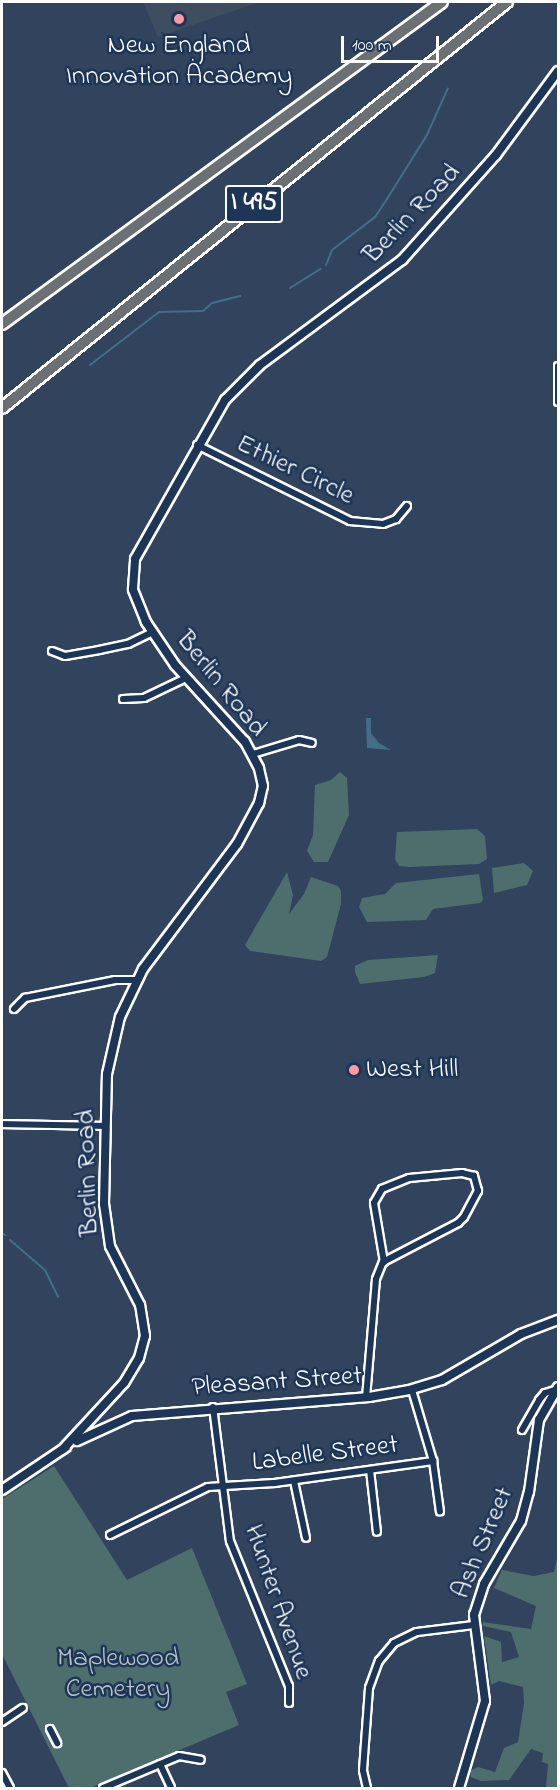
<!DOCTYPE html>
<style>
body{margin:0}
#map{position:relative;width:560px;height:1790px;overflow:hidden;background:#31435d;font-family:"Indie Flower",sans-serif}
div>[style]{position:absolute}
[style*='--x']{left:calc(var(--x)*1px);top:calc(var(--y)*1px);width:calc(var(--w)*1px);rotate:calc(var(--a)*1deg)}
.built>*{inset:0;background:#3f4d61}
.green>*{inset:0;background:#4e6e6e}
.water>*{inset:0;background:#436e8a}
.stream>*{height:2px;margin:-1px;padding:0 1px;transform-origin:1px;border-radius:1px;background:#436e8a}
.roads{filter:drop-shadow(2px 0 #fff) drop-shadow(-2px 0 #fff) drop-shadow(0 2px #fff) drop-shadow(0 -2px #fff)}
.minor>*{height:6px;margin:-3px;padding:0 3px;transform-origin:3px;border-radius:3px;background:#1d3557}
.tertiary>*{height:8px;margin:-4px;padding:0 4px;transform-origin:4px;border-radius:4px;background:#1d3557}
.motorway>*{height:10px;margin:-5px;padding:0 5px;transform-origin:5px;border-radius:5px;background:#6a7074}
.dots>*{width:16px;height:16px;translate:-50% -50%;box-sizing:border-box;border:3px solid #1d3557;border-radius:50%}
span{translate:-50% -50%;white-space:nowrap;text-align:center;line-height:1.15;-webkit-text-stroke:5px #1d3557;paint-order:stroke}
.shield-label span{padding:2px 4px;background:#1d3557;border:2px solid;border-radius:4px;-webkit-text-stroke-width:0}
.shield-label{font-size:26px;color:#fff;font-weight:700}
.poi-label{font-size:27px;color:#fff}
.left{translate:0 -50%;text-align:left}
.street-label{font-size:27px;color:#fff}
.park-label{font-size:27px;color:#b8c5c5}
.frame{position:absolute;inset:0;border:3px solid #fff;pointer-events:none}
.scale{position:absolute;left:341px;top:36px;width:98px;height:27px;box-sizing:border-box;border:3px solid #fff;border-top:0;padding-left:8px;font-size:18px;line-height:21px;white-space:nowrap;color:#fff;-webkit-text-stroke:4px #1d3557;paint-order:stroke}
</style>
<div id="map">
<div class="built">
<div style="clip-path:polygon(143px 2px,259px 2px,158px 37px)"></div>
</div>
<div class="green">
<div style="clip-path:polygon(340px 772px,347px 778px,349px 815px,328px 862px,314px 862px,307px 851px,313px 835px,315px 785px,331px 780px)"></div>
<div style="clip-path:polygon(477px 829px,485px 836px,487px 859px,479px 864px,409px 867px,399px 866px,395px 859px,397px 832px)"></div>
<div style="clip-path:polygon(524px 863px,533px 871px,527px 885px,494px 893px,492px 868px)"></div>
<div style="clip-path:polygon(287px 872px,293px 895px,289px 914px,304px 894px,311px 877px,338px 886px,341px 891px,341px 904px,327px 957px,321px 961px,250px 951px,245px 945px)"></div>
<div style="clip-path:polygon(479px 874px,483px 900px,480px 903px,433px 909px,426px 920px,367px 922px,359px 907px,362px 898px,385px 894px,396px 883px)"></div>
<div style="clip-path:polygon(438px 955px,435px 973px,424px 977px,360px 984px,355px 972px,355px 966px,368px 960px)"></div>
<div style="clip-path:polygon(54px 1466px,127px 1580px,192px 1548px,247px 1684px,226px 1692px,239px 1725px,90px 1788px,69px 1788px,2px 1654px,2px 1499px)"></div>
<div style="clip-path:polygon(558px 1554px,558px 1788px,546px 1788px,548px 1764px,542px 1762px,543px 1753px,531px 1749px,509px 1780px,481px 1781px,471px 1777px,470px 1771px,478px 1767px,495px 1772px,504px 1748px,518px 1742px,524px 1703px,523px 1687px,499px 1681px,491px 1685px,484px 1636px,501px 1642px,502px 1662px,519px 1657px,511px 1632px,483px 1626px,483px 1622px,531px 1629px,536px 1606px,494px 1588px,502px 1570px,534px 1576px,554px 1572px)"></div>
</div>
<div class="water">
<div style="clip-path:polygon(366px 718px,371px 718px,371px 733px,379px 743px,391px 750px,367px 748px)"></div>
</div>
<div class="stream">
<div style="--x:326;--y:265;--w:16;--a:-68"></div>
<div style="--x:332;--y:250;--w:54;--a:-37.5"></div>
<div style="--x:375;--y:217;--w:22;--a:-56"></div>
<div style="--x:387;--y:199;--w:75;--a:-58"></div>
<div style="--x:427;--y:135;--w:51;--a:-65.9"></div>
<div style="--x:290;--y:288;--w:36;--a:-32"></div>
<div style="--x:90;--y:365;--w:87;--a:-37.5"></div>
<div style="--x:159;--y:312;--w:44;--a:-1.3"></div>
<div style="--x:203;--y:311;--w:12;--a:-42"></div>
<div style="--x:212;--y:303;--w:29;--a:-14"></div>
<div style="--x:2;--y:735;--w:24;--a:90"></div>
<div style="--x:2;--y:1233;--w:4;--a:34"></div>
<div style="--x:10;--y:1240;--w:46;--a:40.6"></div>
<div style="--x:45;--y:1270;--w:30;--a:64"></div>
</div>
<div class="roads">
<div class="minor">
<div style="--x:558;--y:366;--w:36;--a:90"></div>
<div style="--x:197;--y:445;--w:171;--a:26.4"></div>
<div style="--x:350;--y:521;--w:33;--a:5"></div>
<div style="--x:383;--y:524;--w:14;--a:-21"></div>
<div style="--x:396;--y:519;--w:17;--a:-50"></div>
<div style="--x:52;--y:651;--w:14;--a:21"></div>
<div style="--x:65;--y:656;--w:35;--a:-10"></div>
<div style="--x:99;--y:650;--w:30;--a:-12"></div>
<div style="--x:128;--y:644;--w:28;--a:-26"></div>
<div style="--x:123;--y:699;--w:21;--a:-3"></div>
<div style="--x:144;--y:698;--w:47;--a:-25.5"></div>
<div style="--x:253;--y:754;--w:48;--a:-16.9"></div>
<div style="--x:299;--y:740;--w:13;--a:13"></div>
<div style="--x:14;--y:1009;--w:16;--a:-45"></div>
<div style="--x:25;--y:998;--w:92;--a:-11.3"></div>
<div style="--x:115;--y:980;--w:22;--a:0"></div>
<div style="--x:2;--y:1124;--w:103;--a:1.1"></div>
<div style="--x:412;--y:1390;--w:74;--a:73.5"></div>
<div style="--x:433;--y:1461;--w:51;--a:82.2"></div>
<div style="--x:366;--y:1398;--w:119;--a:-85.2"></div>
<div style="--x:376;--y:1279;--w:18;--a:-68"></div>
<div style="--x:383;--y:1262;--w:85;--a:-27.5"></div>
<div style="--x:458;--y:1223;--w:8;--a:-45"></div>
<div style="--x:464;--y:1217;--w:30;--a:-62"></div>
<div style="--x:478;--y:1191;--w:16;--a:-105"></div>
<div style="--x:474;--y:1176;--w:12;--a:-166"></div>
<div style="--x:462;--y:1173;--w:53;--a:174.6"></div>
<div style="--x:409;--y:1178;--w:29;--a:158"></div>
<div style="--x:382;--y:1189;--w:16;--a:120"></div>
<div style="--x:374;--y:1203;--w:60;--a:80.4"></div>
<div style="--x:213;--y:1407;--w:135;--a:82.8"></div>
<div style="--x:230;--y:1541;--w:157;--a:67.9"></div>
<div style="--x:289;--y:1686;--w:17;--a:90"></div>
<div style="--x:522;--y:1430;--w:34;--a:-60"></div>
<div style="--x:539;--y:1400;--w:9;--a:-49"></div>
<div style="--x:545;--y:1393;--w:10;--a:-17"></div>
<div style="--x:370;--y:1470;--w:62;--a:83.6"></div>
<div style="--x:294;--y:1481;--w:58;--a:78.1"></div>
<div style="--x:110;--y:1535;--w:109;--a:-26.1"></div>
<div style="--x:208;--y:1487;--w:66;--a:-3.5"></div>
<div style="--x:274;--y:1483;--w:161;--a:-7.9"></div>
<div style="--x:2;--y:1722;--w:25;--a:-34"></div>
<div style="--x:50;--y:1729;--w:16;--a:63"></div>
<div style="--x:160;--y:1764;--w:26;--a:65"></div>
<div style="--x:2;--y:1773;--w:17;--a:62"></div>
<div style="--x:103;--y:1788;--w:82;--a:-22.8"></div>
<div style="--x:179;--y:1756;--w:22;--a:10"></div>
<div style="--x:367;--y:1788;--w:18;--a:-103"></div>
<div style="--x:363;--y:1770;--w:82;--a:-85.8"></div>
<div style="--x:369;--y:1688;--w:29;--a:-70"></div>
<div style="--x:379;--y:1661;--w:23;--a:-50"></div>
<div style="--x:394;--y:1643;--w:25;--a:-26"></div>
<div style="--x:417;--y:1632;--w:57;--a:-7"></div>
</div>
<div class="tertiary">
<div style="--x:77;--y:1441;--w:60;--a:-24.4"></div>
<div style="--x:132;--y:1416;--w:238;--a:-4.6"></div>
<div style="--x:369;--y:1397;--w:41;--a:-9.9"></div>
<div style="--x:409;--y:1390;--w:34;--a:-17"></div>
<div style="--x:442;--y:1380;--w:91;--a:-30.2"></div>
<div style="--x:521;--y:1334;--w:40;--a:-21"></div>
<div style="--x:63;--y:1449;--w:90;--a:-47.3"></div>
<div style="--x:124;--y:1383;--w:29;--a:-59"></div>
<div style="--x:139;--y:1358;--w:23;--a:-75"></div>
<div style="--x:145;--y:1336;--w:31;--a:-99"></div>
<div style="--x:140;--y:1305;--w:66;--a:-117"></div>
<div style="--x:110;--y:1246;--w:42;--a:-98.1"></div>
<div style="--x:104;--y:1204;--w:130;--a:-88.7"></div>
<div style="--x:107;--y:1074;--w:58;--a:-77.2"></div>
<div style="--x:120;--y:1017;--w:53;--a:-64.4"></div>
<div style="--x:143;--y:969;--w:156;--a:-53.1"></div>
<div style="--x:237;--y:844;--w:47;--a:-61.8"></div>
<div style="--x:259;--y:803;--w:17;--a:-77"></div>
<div style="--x:263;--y:786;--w:18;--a:-103"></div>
<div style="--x:259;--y:768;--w:30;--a:-118"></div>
<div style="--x:245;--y:742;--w:104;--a:-132.3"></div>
<div style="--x:175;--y:665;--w:52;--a:-124"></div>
<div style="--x:146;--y:622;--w:35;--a:-112"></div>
<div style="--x:133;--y:589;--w:30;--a:-86"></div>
<div style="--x:135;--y:559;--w:183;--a:-60.5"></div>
<div style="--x:225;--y:400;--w:49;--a:-45"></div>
<div style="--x:260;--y:365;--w:177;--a:-36.5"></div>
<div style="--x:402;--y:260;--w:141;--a:-48.2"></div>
<div style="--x:496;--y:155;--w:104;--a:-53.6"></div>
<div style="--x:2;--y:1490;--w:77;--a:-33.9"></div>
<div style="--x:459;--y:1788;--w:91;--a:-73.4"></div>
<div style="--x:485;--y:1701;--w:87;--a:-97.3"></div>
<div style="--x:474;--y:1615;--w:33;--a:-72"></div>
<div style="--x:484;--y:1584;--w:73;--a:-59.6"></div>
<div style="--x:521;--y:1521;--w:30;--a:-75"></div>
<div style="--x:529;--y:1492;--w:73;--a:-82.1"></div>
<div style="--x:539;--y:1420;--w:38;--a:-60"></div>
</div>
<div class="motorway">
<div style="--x:2;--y:324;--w:545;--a:-36.2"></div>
<div style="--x:2;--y:408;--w:648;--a:-38.8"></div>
</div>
</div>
<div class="dots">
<div style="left:179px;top:19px;background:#ff9aa2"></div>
<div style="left:354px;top:1070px;background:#ff9aa2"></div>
</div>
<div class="shield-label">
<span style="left:254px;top:204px">I 495</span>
</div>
<div class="poi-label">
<span style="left:179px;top:61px">New England<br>Innovation Academy</span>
<span class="left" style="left:366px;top:1070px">West Hill</span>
</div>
<div class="street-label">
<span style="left:412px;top:214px;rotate:-46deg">Berlin Road</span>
<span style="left:295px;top:470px;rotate:26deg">Ethier Circle</span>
<span style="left:221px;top:684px;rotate:51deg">Berlin Road</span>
<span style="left:88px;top:1173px;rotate:-92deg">Berlin Road</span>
<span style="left:277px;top:1382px;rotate:-4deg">Pleasant Street</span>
<span style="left:325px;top:1454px;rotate:-7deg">Labelle Street</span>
<span style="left:483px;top:1543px;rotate:-67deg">Ash Street</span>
<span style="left:278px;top:1602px;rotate:71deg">Hunter Avenue</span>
</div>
<div class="park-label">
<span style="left:118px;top:1674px">Maplewood<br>Cemetery</span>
</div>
<div class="frame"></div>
<div class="scale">100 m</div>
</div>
